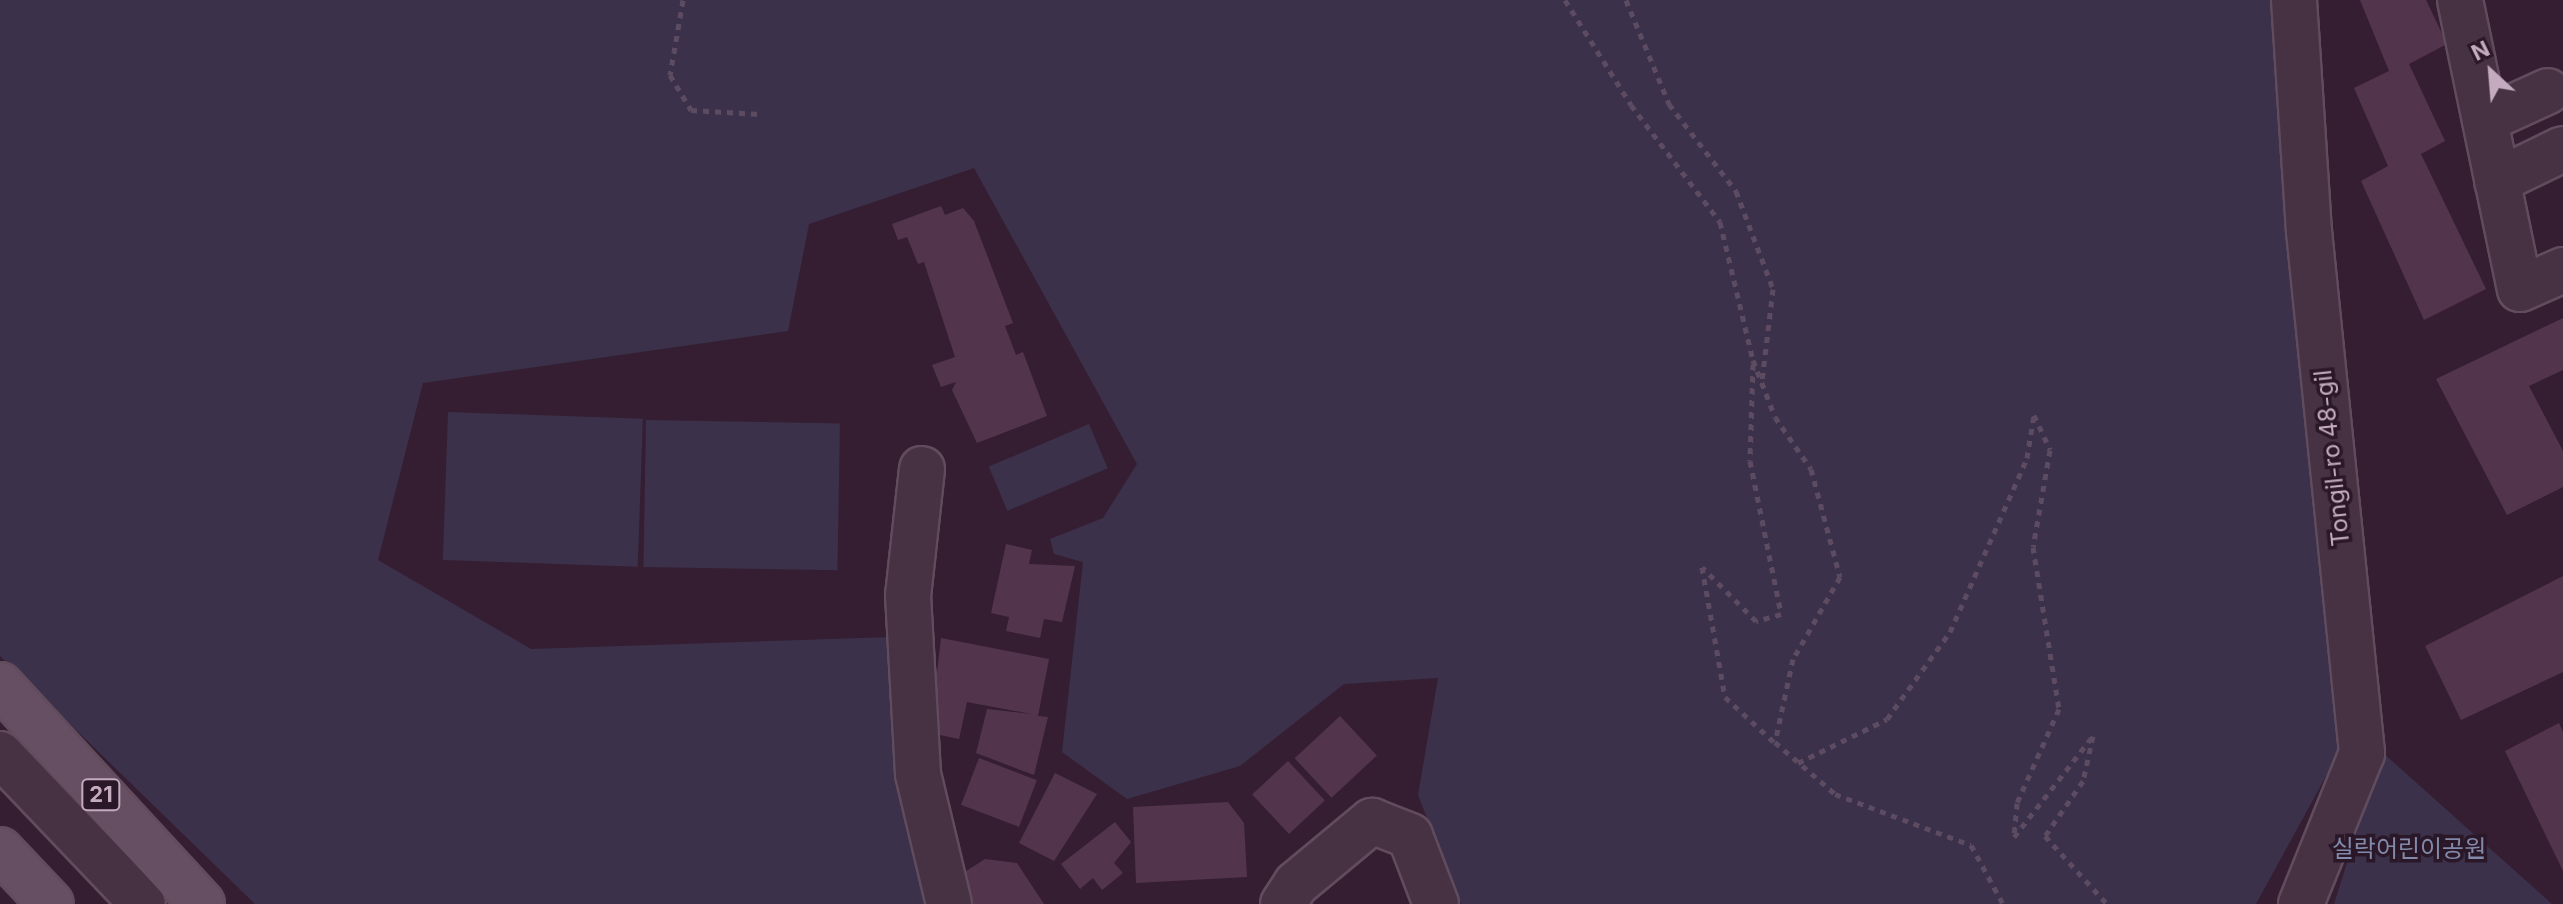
<!DOCTYPE html>
<meta charset="utf-8">
<style>
body{margin:0}
#map{position:relative;width:2563px;height:904px;overflow:hidden;background:#351e32;font-family:Inter,"Noto Sans KR",sans-serif}
div>[style]{position:absolute}
[style*='--x']{left:calc(var(--x)*1px);top:calc(var(--y)*1px);width:calc(var(--w)*1px);rotate:calc(var(--a)*1deg)}
.green>*{inset:0;background:#3b314b;transform-origin:0 0}
.building>*{inset:0;background:#52354d;transform-origin:0 0}
.path>*{height:5px;margin-top:-2.5px;transform-origin:0;background:repeating-linear-gradient(90deg,#5c4b61 0 6px,transparent 0 12px)}
.roads{filter:drop-shadow(2px 0 #614c5d) drop-shadow(-2px 0 #614c5d) drop-shadow(0 2px #614c5d) drop-shadow(0 -2px #614c5d)}
.minor>*{height:44px;margin:-22px;padding:0 22px;transform-origin:22px;border-radius:22px;background:#463243}
.major>*{height:44px;margin:-22px;padding:0 22px;transform-origin:22px;border-radius:22px;background:#664f63}
span{translate:-50% -50%;white-space:nowrap;text-align:center;line-height:1.15;-webkit-text-stroke:7px #2a1727;paint-order:stroke}
.shield-label span{padding:2px 6px;background:#2a1727;border:2px solid;border-radius:6px;-webkit-text-stroke-width:0}
.shield-label{font-size:22px;color:#c4abbf;font-weight:700}
.street-label{font-size:24px;color:#c4abbf}
.park-label{font-size:24px;color:#8289a9}
.north{position:absolute;left:2451px;top:32px;width:80px;height:80px;-webkit-text-stroke:6px #2a1727;paint-order:stroke;rotate:334deg;font-size:22px;font-weight:700;line-height:32px;text-align:center;color:#c4abbf}
.north::after{content:'';display:block;margin:auto;width:28px;height:36px;background:#c4abbf;clip-path:polygon(50% 0,100% 100%,50% 72%,0 100%)}
</style>
<div id="map">
<div class="green">
<div style="clip-path:polygon(0 0,2278px 0,2343px 745px,2256px 904px,1461px 904px,1418px 795px,1438px 678px,1344px 684px,1240px 766px,1127px 799px,1062px 752px,1083px 562px,1054px 554px,1050px 539px,1103px 518px,1137px 464px,974px 168px,809px 224px,788px 331px,423px 383px,378px 560px,531px 649px,892px 637px,925px 904px,255px 904px,0 656px)"></div>
<div style="left:448px;top:412px;width:195px;height:148px;rotate:2deg"></div>
<div style="left:646px;top:420px;width:194px;height:147px;rotate:1deg"></div>
<div style="left:1089px;top:424px;width:48px;height:109px;rotate:67deg"></div>
<div style="clip-path:polygon(2382px 752px,2552px 904px,2334px 904px)"></div>
</div>
<div class="building">
<div style="clip-path:polygon(2360px 0,2426px 0,2447px 44px,2409px 64px,2445px 141px,2421px 154px,2486px 289px,2424px 320px,2361px 181px,2388px 166px,2354px 88px,2389px 71px)"></div>
<div style="clip-path:polygon(941px 206px,945px 215px,963px 208px,974px 221px,1013px 323px,1005px 326px,1016px 355px,1023px 352px,1047px 416px,977px 443px,952px 390px,956px 382px,941px 387px,932px 365px,955px 357px,924px 262px,918px 264px,907px 237px,898px 240px,892px 224px)"></div>
<div style="clip-path:polygon(2563px 318px,2563px 370px,2529px 386px,2563px 451px,2563px 487px,2507px 515px,2436px 379px)"></div>
<div style="clip-path:polygon(1006px 544px,1032px 550px,1029px 564px,1075px 566px,1062px 622px,1044px 619px,1040px 638px,1006px 631px,1009px 617px,991px 613px)"></div>
<div style="clip-path:polygon(2563px 576px,2563px 672px,2461px 720px,2425px 646px)"></div>
<div style="clip-path:polygon(941px 638px,1049px 659px,1038px 716px,1048px 717px,1034px 775px,976px 753px,987px 709px,1032px 714px,967px 702px,959px 739px,930px 733px)"></div>
<div style="left:1340px;top:716px;width:54px;height:62px;rotate:47deg"></div>
<div style="clip-path:polygon(2559px 723px,2563px 732px,2563px 871px,2505px 751px)"></div>
<div style="left:979px;top:758px;width:62px;height:50px;rotate:21deg"></div>
<div style="left:1288px;top:761px;width:54px;height:49px;rotate:47deg"></div>
<div style="clip-path:polygon(1055px 773px,1097px 794px,1054px 861px,1019px 843px)"></div>
<div style="clip-path:polygon(1228px 802px,1244px 823px,1247px 877px,1136px 883px,1133px 807px)"></div>
<div style="clip-path:polygon(1115px 822px,1131px 842px,1114px 863px,1123px 873px,1102px 890px,1093px 878px,1080px 889px,1061px 864px)"></div>
<div style="clip-path:polygon(985px 859px,1017px 863px,1044px 904px,967px 904px,960px 875px)"></div>
</div>
<div class="path">
<div style="--x:683;--y:0;--w:76;--a:99.8"></div>
<div style="--x:670;--y:75;--w:41;--a:59"></div>
<div style="--x:691;--y:110;--w:69;--a:3.3"></div>
<div style="--x:1565;--y:0;--w:124;--a:57.8"></div>
<div style="--x:1631;--y:105;--w:147;--a:52.7"></div>
<div style="--x:1720;--y:222;--w:142;--a:76.6"></div>
<div style="--x:1753;--y:360;--w:61;--a:68.9"></div>
<div style="--x:1775;--y:417;--w:63;--a:55.3"></div>
<div style="--x:1811;--y:469;--w:112;--a:75"></div>
<div style="--x:1840;--y:577;--w:95;--a:119.8"></div>
<div style="--x:1793;--y:659;--w:85;--a:102.2"></div>
<div style="--x:1775;--y:742;--w:79;--a:40.9"></div>
<div style="--x:1835;--y:794;--w:145;--a:20.6"></div>
<div style="--x:1971;--y:845;--w:67;--a:61.5"></div>
<div style="--x:1626;--y:0;--w:113;--a:67.5"></div>
<div style="--x:1669;--y:104;--w:110;--a:52.4"></div>
<div style="--x:1736;--y:191;--w:105;--a:69.3"></div>
<div style="--x:1773;--y:289;--w:93;--a:96.8"></div>
<div style="--x:1753;--y:364;--w:97;--a:91.8"></div>
<div style="--x:1750;--y:461;--w:156;--a:78.5"></div>
<div style="--x:1781;--y:614;--w:26;--a:164"></div>
<div style="--x:1756;--y:621;--w:76;--a:-135"></div>
<div style="--x:1702;--y:567;--w:132;--a:80"></div>
<div style="--x:1725;--y:697;--w:67;--a:42.6"></div>
<div style="--x:1798;--y:763;--w:99;--a:-26.3"></div>
<div style="--x:1887;--y:719;--w:107;--a:-54.1"></div>
<div style="--x:1950;--y:632;--w:190;--a:-66.1"></div>
<div style="--x:2027;--y:458;--w:44;--a:-80.8"></div>
<div style="--x:2034;--y:415;--w:38;--a:65"></div>
<div style="--x:2050;--y:450;--w:98;--a:99.9"></div>
<div style="--x:2033;--y:547;--w:164;--a:80.9"></div>
<div style="--x:2059;--y:709;--w:103;--a:114.1"></div>
<div style="--x:2017;--y:803;--w:34;--a:95"></div>
<div style="--x:2014;--y:837;--w:128;--a:-52"></div>
<div style="--x:2093;--y:736;--w:46;--a:102.5"></div>
<div style="--x:2083;--y:781;--w:67;--a:124.6"></div>
<div style="--x:2045;--y:836;--w:92;--a:47.6"></div>
</div>
<div class="roads">
<div class="minor">
<div style="--x:2294;--y:0;--w:231;--a:86.3"></div>
<div style="--x:2309;--y:231;--w:525;--a:84.2"></div>
<div style="--x:2362;--y:753;--w:163;--a:112"></div>
<div style="--x:2460;--y:0;--w:295;--a:78.3"></div>
<div style="--x:2520;--y:289;--w:47;--a:-23.8"></div>
<div style="--x:2485;--y:120;--w:69;--a:-24.7"></div>
<div style="--x:2497;--y:181;--w:73;--a:-25.9"></div>
<div style="--x:922;--y:469;--w:127;--a:96.3"></div>
<div style="--x:908;--y:595;--w:179;--a:86.8"></div>
<div style="--x:918;--y:774;--w:134;--a:76.6"></div>
<div style="--x:0;--y:754;--w:207;--a:46.4"></div>
<div style="--x:1283;--y:904;--w:24;--a:-57"></div>
<div style="--x:1296;--y:884;--w:99;--a:-39.7"></div>
<div style="--x:1372;--y:821;--w:41;--a:21.5"></div>
<div style="--x:1410;--y:836;--w:73;--a:69.1"></div>
</div>
<div class="major">
<div style="--x:0;--y:685;--w:298;--a:47.3"></div>
<div style="--x:0;--y:850;--w:74;--a:46.6"></div>
</div>
</div>
<div class="shield-label">
<span style="left:101px;top:795px">21</span>
</div>
<div class="street-label">
<span style="left:2332px;top:458px;rotate:-96deg">Tongil-ro 48-gil</span>
</div>
<div class="park-label">
<span style="left:2409px;top:849px">실락어린이공원</span>
</div>
<div class="north">N</div>
</div>
